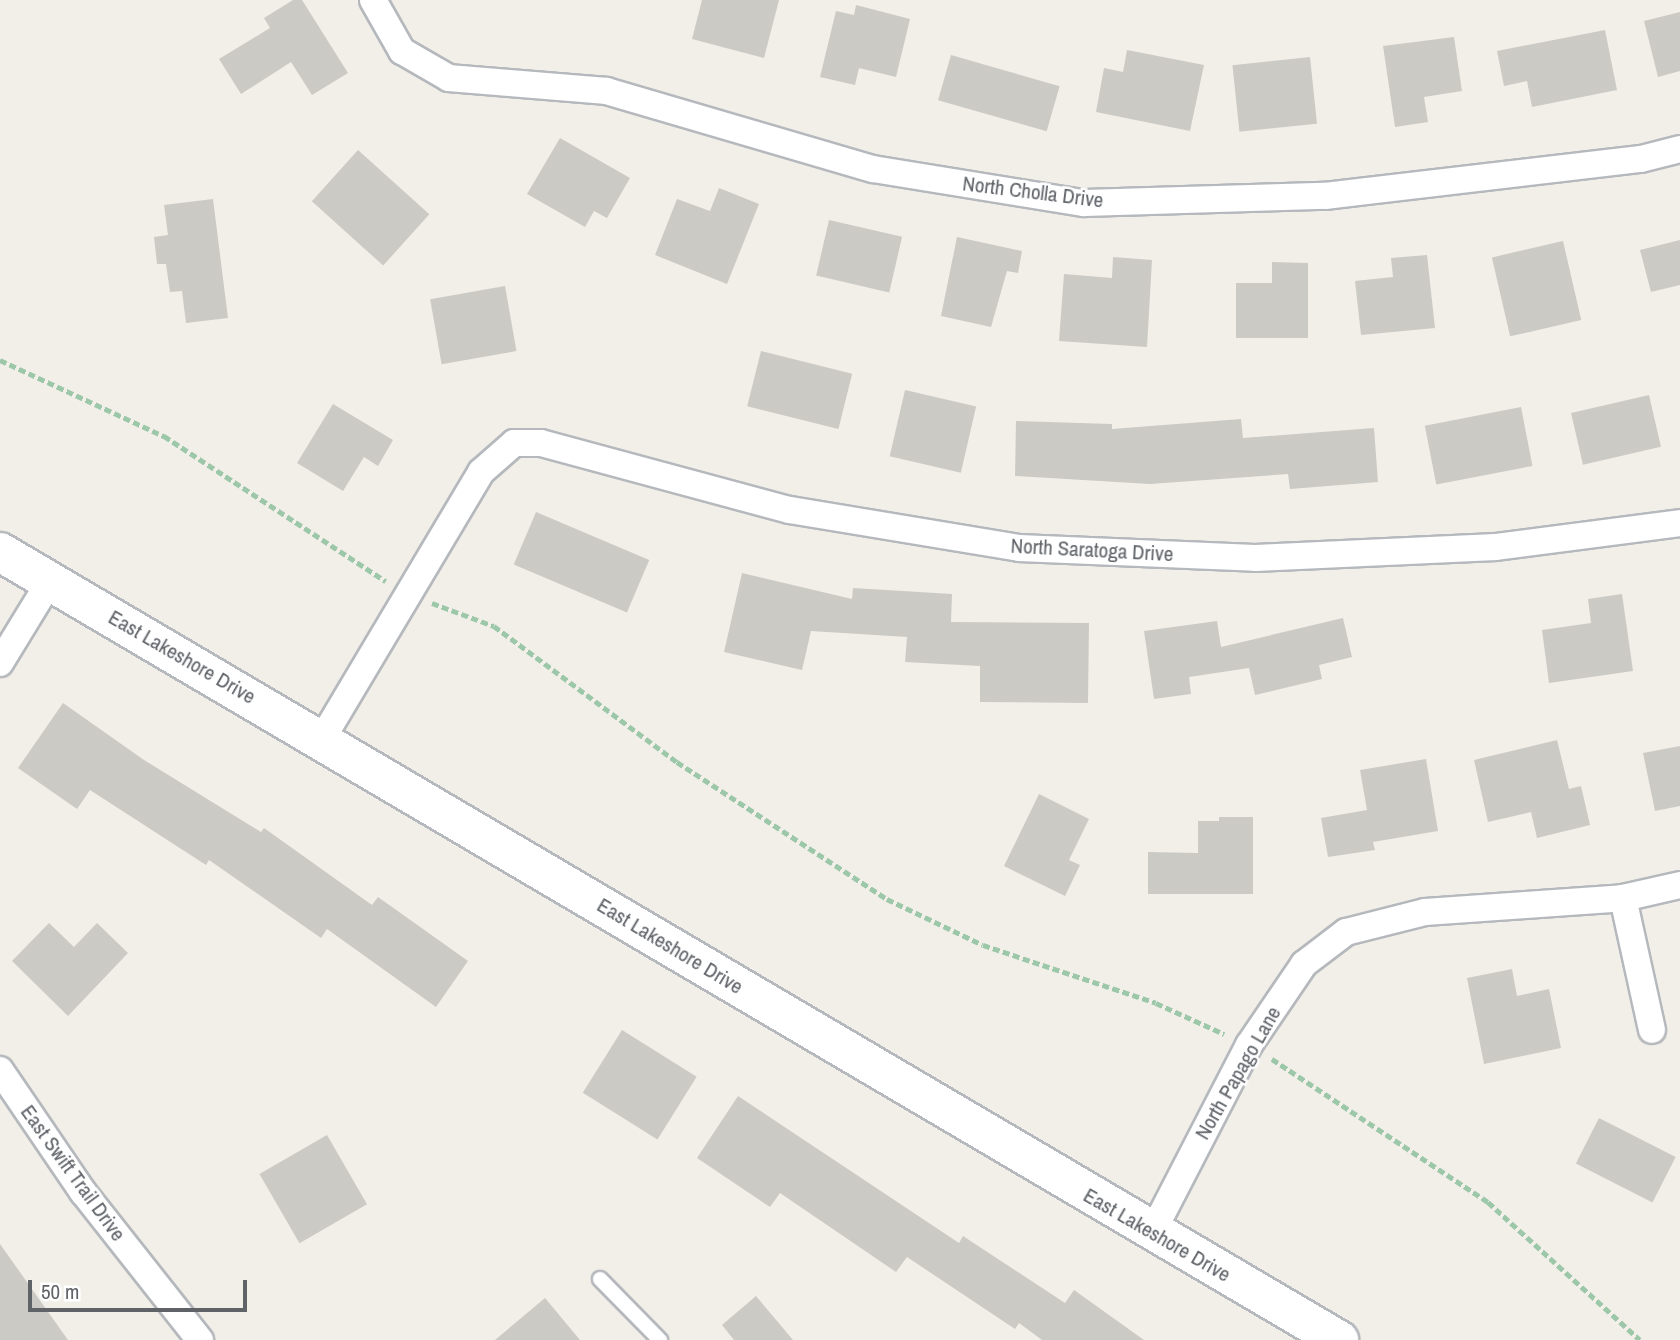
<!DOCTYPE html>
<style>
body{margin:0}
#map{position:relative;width:1680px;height:1340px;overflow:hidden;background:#f1efe8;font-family:"Archivo Narrow",sans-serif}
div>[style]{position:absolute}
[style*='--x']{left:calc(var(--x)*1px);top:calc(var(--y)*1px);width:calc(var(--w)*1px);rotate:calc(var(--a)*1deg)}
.building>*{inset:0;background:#cccac5;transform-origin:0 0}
.path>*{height:4.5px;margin-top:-2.25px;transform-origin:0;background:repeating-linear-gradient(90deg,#9cc7a9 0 7px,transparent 0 10.5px)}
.roads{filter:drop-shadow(2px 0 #b5b8bc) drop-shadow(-2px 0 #b5b8bc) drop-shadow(0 2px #b5b8bc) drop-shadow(0 -2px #b5b8bc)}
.lane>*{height:14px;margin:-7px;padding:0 7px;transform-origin:7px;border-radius:7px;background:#fff}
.street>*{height:26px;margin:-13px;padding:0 13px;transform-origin:13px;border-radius:13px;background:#fff}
.secondary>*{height:38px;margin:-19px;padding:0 19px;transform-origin:19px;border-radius:19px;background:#fff}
span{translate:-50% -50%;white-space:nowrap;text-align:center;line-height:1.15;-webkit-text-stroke:5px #fff;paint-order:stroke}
.street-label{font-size:21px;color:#5f6368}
.scale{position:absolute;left:28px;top:1280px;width:219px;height:32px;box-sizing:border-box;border:4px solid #5f6368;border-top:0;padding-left:9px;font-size:21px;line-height:24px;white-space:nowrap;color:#5f6368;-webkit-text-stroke:5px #fff;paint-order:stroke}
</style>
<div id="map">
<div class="building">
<div style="clip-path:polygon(293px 0,302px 0,348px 73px,312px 95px,291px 62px,241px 94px,219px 59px,270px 28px,264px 18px)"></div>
<div style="clip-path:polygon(702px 0,779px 0,764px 58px,692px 39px)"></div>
<div style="clip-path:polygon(856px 5px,910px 19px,896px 77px,859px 68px,855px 85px,820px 77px,836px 11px,854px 15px)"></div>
<div style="clip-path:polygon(1680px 12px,1680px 71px,1658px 77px,1644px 21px)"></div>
<div style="clip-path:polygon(1605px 30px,1617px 90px,1532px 107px,1527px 81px,1504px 86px,1497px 51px)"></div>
<div style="clip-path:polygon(1454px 37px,1462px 91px,1424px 97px,1428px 122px,1395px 127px,1383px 46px)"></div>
<div style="clip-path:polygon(1127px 50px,1204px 65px,1190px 131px,1096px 112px,1104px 68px,1123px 72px)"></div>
<div style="left:951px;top:55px;width:113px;height:47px;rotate:16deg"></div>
<div style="left:1310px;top:57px;width:67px;height:78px;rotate:84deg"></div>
<div style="clip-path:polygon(560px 138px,630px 178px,607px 218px,594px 211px,585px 227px,527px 194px)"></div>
<div style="left:358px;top:150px;width:96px;height:69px;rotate:42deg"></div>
<div style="clip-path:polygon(719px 188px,759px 204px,727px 284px,655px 255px,677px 199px,710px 211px)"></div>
<div style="clip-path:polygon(213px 199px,228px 318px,186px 323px,182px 291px,170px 292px,166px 264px,157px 264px,154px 237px,168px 235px,164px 205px)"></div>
<div style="left:829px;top:220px;width:75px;height:57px;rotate:13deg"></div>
<div style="clip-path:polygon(957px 237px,1022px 251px,1018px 273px,1007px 271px,991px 327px,941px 316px)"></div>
<div style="clip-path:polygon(1680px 240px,1680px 285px,1651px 292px,1640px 250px)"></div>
<div style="left:1563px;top:241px;width:81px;height:73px;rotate:77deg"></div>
<div style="clip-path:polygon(1427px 255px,1435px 328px,1361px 335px,1355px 281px,1393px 277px,1391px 258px)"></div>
<div style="clip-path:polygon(1113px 257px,1152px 260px,1147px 347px,1059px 341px,1064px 274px,1112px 278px)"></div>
<div style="clip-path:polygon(1272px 262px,1308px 263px,1308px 338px,1236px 338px,1236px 283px,1272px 283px)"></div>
<div style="left:505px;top:286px;width:66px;height:76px;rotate:80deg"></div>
<div style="left:761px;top:351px;width:94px;height:57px;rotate:14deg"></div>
<div style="left:905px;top:390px;width:73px;height:68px;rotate:13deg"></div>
<div style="left:1649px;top:395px;width:53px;height:80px;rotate:77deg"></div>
<div style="clip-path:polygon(333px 404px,393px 440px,378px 466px,364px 457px,343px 491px,297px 463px)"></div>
<div style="left:1521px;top:407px;width:60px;height:98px;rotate:79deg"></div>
<div style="clip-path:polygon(1241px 419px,1243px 438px,1374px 428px,1378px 482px,1290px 489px,1288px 474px,1150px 484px,1015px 476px,1016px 421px,1112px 424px,1112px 429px)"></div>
<div style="left:536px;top:512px;width:123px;height:57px;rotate:23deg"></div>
<div style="clip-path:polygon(742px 573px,852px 599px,853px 588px,952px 594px,951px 622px,1089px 623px,1088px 703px,980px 702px,980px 666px,905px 662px,907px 637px,811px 631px,802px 670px,724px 652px)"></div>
<div style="clip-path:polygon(1622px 594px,1633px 671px,1549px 683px,1542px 630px,1591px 623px,1588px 599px)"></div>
<div style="clip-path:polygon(1343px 618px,1352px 657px,1319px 665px,1322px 679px,1255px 695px,1249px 668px,1189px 677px,1191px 694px,1154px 699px,1144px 631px,1217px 621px,1221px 647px)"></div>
<div style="clip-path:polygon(63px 703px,144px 760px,261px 832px,264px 828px,372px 905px,378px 897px,468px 961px,436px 1007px,327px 929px,321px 938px,209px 860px,206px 865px,90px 790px,77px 809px,18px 768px)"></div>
<div style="clip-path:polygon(1557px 740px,1569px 789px,1581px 786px,1590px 825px,1537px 838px,1531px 812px,1488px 822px,1474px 760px)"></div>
<div style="clip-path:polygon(1680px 746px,1680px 806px,1655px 811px,1643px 753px)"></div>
<div style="clip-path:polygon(1426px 759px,1438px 831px,1373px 842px,1375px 850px,1328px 857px,1321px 818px,1367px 810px,1360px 770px)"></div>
<div style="clip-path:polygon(1039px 794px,1089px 819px,1069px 860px,1080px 865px,1065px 896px,1004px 866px)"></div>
<div style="clip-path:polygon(1219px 817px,1253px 817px,1253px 894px,1148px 894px,1148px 852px,1198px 853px,1198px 821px,1219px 821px)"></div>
<div style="clip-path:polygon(49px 923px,74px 947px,97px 923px,128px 953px,68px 1016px,12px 961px)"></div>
<div style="clip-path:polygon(1512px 969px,1517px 996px,1549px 989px,1561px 1048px,1484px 1064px,1467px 978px)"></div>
<div style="left:622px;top:1030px;width:88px;height:74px;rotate:32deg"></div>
<div style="clip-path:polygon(738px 1096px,959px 1243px,963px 1236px,1065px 1303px,1074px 1290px,1144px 1340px,1042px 1340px,1019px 1323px,1015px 1329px,907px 1257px,896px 1272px,780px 1193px,770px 1207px,697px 1158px)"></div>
<div style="left:1599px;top:1118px;width:86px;height:51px;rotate:27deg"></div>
<div style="left:327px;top:1135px;width:80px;height:78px;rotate:60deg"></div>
<div style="clip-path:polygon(0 1244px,68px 1340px,0 1340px)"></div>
<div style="clip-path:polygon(756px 1296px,793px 1340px,734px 1340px,722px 1325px)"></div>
<div style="clip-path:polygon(545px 1298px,580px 1340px,495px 1340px)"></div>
</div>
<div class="path">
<div style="--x:0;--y:360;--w:181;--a:24.9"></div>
<div style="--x:164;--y:436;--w:265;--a:33.2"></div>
<div style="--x:432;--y:603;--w:66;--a:20.4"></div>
<div style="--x:494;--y:626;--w:228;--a:36.6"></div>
<div style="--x:677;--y:762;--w:251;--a:33.1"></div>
<div style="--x:887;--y:899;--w:106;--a:25.6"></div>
<div style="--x:983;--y:945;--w:182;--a:18.5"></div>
<div style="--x:1156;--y:1003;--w:75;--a:24.5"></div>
<div style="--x:1272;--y:1059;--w:259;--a:33.5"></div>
<div style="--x:1488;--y:1202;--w:205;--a:42.2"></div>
</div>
<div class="roads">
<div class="lane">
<div style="--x:600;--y:1279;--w:86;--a:45.5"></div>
</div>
<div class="street">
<div style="--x:373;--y:0;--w:59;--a:60.4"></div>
<div style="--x:402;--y:51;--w:54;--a:29.9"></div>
<div style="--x:449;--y:78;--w:158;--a:4.7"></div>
<div style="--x:606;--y:91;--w:278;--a:16.3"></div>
<div style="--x:873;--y:169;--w:214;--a:9.2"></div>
<div style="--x:1084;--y:203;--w:241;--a:-1.7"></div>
<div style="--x:1325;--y:196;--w:318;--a:-6.7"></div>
<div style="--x:1641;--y:159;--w:40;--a:-14.4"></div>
<div style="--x:0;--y:663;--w:96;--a:-58.6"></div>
<div style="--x:322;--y:739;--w:311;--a:-59.2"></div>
<div style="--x:481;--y:472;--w:44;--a:-41.3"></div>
<div style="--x:514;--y:443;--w:27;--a:0"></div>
<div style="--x:541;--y:443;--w:258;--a:15.1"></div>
<div style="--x:790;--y:510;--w:232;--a:9.4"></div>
<div style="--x:1019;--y:548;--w:236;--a:2.4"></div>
<div style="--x:1255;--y:558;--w:241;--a:-2.6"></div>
<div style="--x:1496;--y:547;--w:186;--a:-7.4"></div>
<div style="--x:1623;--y:898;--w:135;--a:77.6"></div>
<div style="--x:0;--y:1070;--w:148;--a:55.8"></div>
<div style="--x:83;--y:1192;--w:189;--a:51.7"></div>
<div style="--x:1152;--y:1233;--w:212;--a:-62.7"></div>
<div style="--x:1249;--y:1045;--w:98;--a:-55.8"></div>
<div style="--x:1304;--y:964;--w:53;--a:-37.3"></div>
<div style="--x:1346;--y:932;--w:81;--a:-14.2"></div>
<div style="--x:1425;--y:912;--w:198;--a:-4"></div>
<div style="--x:1623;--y:898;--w:58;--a:-12.8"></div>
</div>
<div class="secondary">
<div style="--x:0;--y:552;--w:1554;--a:30.48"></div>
</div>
</div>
<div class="street-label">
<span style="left:1033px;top:192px;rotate:7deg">North Cholla Drive</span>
<span style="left:1092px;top:550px;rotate:3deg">North Saratoga Drive</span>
<span style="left:182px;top:657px;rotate:30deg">East Lakeshore Drive</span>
<span style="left:670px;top:946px;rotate:31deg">East Lakeshore Drive</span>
<span style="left:1238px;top:1073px;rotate:-60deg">North Papago Lane</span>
<span style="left:73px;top:1173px;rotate:54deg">East Swift Trail Drive</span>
<span style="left:1157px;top:1235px;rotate:30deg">East Lakeshore Drive</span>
</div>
<div class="scale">50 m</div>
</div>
